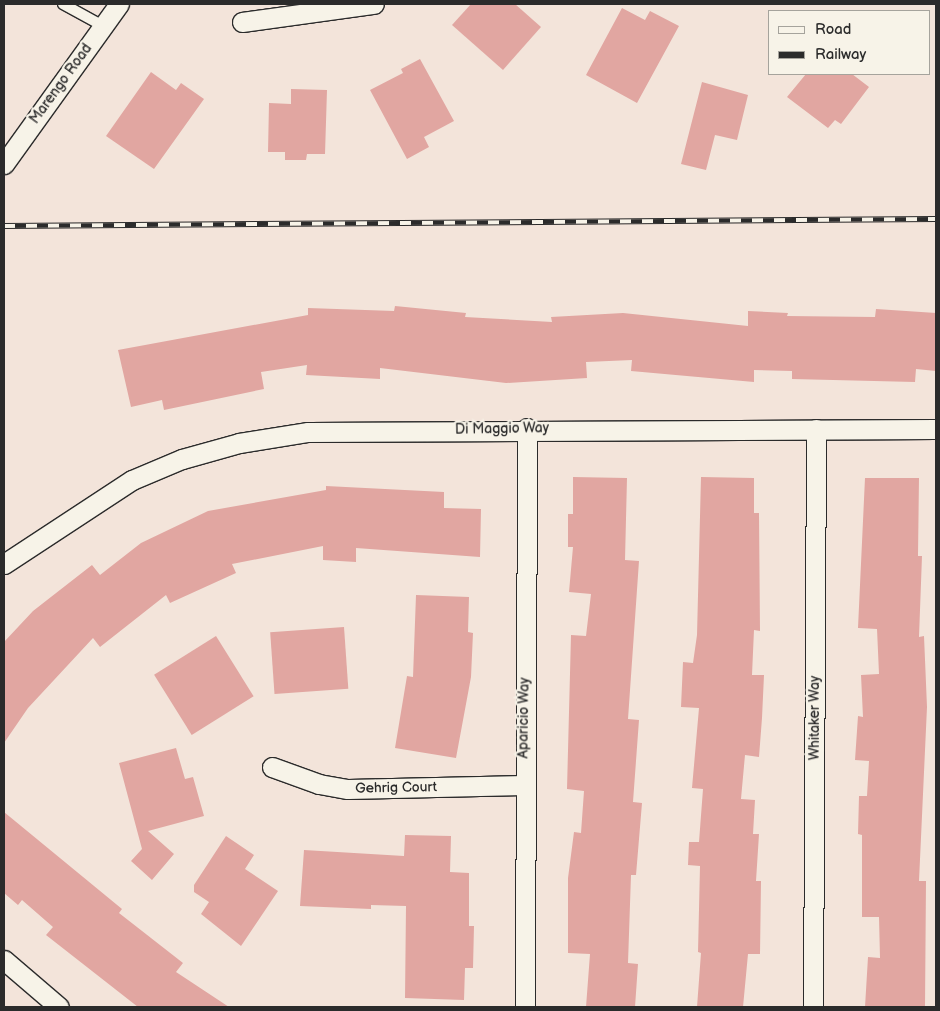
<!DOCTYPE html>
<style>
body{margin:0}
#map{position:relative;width:940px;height:1011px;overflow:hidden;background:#f3e4da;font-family:"Balsamiq Sans",sans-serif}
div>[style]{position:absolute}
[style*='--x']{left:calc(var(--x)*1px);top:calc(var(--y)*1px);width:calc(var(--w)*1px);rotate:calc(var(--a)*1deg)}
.building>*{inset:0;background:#e1a6a1;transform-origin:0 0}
.roads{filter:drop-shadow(1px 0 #2b2b2b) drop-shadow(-1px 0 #2b2b2b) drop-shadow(0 1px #2b2b2b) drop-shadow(0 -1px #2b2b2b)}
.service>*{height:10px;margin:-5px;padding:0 5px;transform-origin:5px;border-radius:5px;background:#f7f3e8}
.minor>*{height:19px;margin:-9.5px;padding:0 9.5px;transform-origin:9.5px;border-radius:9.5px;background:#f7f3e8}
.rail>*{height:5.5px;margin-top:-2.75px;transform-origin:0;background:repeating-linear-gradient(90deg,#f7f3e8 0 11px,#2b2b2b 0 22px);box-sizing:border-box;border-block:1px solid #2b2b2b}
span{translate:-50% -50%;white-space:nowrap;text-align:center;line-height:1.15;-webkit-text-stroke:4.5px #f7f3e8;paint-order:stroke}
.street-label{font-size:14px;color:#2b2b2b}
.frame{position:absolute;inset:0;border:5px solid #2b2b2b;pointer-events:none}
.legend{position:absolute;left:768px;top:10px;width:162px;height:65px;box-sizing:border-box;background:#f7f3e8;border:1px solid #a5a39c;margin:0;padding:6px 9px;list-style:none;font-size:15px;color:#2b2b2b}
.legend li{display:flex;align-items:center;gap:10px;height:25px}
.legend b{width:25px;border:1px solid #a5a39c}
</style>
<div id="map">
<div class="building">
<div style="clip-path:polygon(471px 4px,515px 4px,541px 27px,503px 70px,452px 25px)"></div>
<div style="clip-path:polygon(622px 8px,645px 20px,650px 11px,679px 26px,637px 103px,586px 75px)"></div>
<div style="clip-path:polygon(420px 59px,454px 121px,424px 137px,429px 147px,407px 159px,370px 90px,403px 73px,401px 69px)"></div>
<div style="clip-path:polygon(151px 72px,176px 90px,181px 83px,204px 99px,154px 169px,106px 136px)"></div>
<div style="clip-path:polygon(806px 74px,852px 74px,869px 87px,841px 124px,835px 120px,828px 128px,787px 97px)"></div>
<div style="clip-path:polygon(702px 82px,748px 95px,737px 140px,715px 135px,706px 170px,681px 164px)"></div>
<div style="clip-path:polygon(291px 89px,327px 90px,325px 154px,307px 154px,306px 160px,285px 160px,285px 152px,268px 152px,269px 103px,291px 104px)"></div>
<div style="clip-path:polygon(395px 306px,466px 313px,465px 317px,552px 322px,551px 317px,623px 313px,748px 326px,748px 311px,788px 313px,787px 316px,875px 317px,876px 309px,936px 313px,936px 371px,916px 369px,915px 382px,792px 379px,792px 371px,754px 370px,754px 382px,631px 371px,632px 360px,586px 362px,587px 378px,506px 383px,380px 368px,380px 379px,306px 375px,307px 365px,261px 372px,264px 389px,164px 410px,162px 400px,131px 407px,118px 350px,308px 315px,308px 308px,394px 311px)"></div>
<div style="clip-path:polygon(573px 477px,627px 478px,625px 560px,639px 561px,628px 719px,639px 720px,633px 802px,642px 803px,636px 875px,631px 875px,628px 963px,638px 964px,635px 1007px,586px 1007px,590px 954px,568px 953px,568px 878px,574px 832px,581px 833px,584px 791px,567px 789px,571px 635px,586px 636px,591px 594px,569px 592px,573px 547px,568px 547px,568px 514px,573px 514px)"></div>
<div style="clip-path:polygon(701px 477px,754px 478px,754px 513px,759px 513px,760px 631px,754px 630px,752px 675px,764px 675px,762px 718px,759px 757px,745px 755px,741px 799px,755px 800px,753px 834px,759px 834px,756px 881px,761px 881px,760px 954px,748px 954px,743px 1007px,697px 1007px,701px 953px,698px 952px,700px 866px,688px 865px,689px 842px,699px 842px,703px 789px,692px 788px,699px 708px,681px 707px,683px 662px,693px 663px,697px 635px)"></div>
<div style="clip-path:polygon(865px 478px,919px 478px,918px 556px,922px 556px,919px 637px,924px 636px,927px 707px,919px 881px,926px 881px,925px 1007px,865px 1007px,868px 957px,880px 958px,879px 917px,862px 917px,862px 835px,858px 834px,859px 796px,867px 796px,869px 761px,855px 760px,858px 716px,863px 717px,861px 675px,879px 674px,877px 629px,858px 628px)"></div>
<div style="clip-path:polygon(326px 486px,444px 492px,444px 508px,481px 509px,480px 557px,356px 548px,356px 562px,323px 560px,323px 546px,232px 564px,236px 573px,170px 603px,166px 595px,100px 647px,93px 638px,28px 708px,4px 743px,4px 642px,33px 611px,92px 565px,100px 575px,141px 543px,208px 511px,326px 490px)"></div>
<div style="clip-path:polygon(416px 595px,469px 597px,468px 632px,473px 633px,471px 677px,456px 758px,395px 748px,407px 676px,413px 677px)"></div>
<div style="left:344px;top:627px;width:62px;height:74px;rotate:86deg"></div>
<div style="left:216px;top:636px;width:71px;height:73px;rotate:58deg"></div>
<div style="clip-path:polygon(176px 748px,185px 779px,193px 777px,204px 816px,148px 831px,174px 854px,152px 880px,131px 861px,142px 849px,119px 763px)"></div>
<div style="clip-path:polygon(4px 812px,122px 909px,119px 913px,183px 963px,176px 972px,229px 1007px,138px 1007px,46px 935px,53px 927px,22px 900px,18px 905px,4px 893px)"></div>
<div style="clip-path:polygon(405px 835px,451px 836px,450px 872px,469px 873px,469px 926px,474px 926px,473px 968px,465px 968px,464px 1000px,405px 998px,406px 906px,371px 905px,371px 909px,300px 906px,304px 850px,404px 856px)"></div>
<div style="clip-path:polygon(226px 836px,254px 855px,245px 869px,278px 891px,241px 946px,201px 914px,209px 902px,194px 892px,194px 885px)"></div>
</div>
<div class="roads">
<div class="service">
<div style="--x:63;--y:4;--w:46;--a:28.8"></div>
</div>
<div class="minor">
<div style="--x:242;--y:22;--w:133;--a:-7.8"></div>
<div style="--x:4;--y:164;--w:197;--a:-54.3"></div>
<div style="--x:4;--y:564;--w:153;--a:-33.3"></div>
<div style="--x:132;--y:480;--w:54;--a:-22.8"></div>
<div style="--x:182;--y:459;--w:59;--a:-15.7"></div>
<div style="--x:239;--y:443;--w:70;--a:-9.1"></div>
<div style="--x:308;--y:432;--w:628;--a:-0.27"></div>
<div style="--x:272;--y:767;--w:50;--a:19.9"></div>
<div style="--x:319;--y:784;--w:29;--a:10"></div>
<div style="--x:348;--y:789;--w:176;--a:-1.3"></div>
<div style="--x:4;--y:960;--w:72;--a:40.5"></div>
<div style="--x:525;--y:1007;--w:579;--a:-89.8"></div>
<div style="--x:813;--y:1007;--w:578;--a:-89.7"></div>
</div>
</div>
<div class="rail">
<div style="--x:4;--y:226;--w:932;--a:-0.43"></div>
</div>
<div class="street-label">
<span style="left:61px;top:84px;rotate:-54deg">Marengo Road</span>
<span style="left:502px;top:429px;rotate:-1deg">Di Maggio Way</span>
<span style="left:524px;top:718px;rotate:-89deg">Aparicio Way</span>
<span style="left:815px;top:718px;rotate:-90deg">Whitaker Way</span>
<span style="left:396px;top:788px;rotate:-1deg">Gehrig Court</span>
</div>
<div class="frame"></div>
<ul class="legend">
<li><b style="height:6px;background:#f7f3e8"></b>Road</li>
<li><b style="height:6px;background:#2b2b2b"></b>Railway</li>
</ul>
</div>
